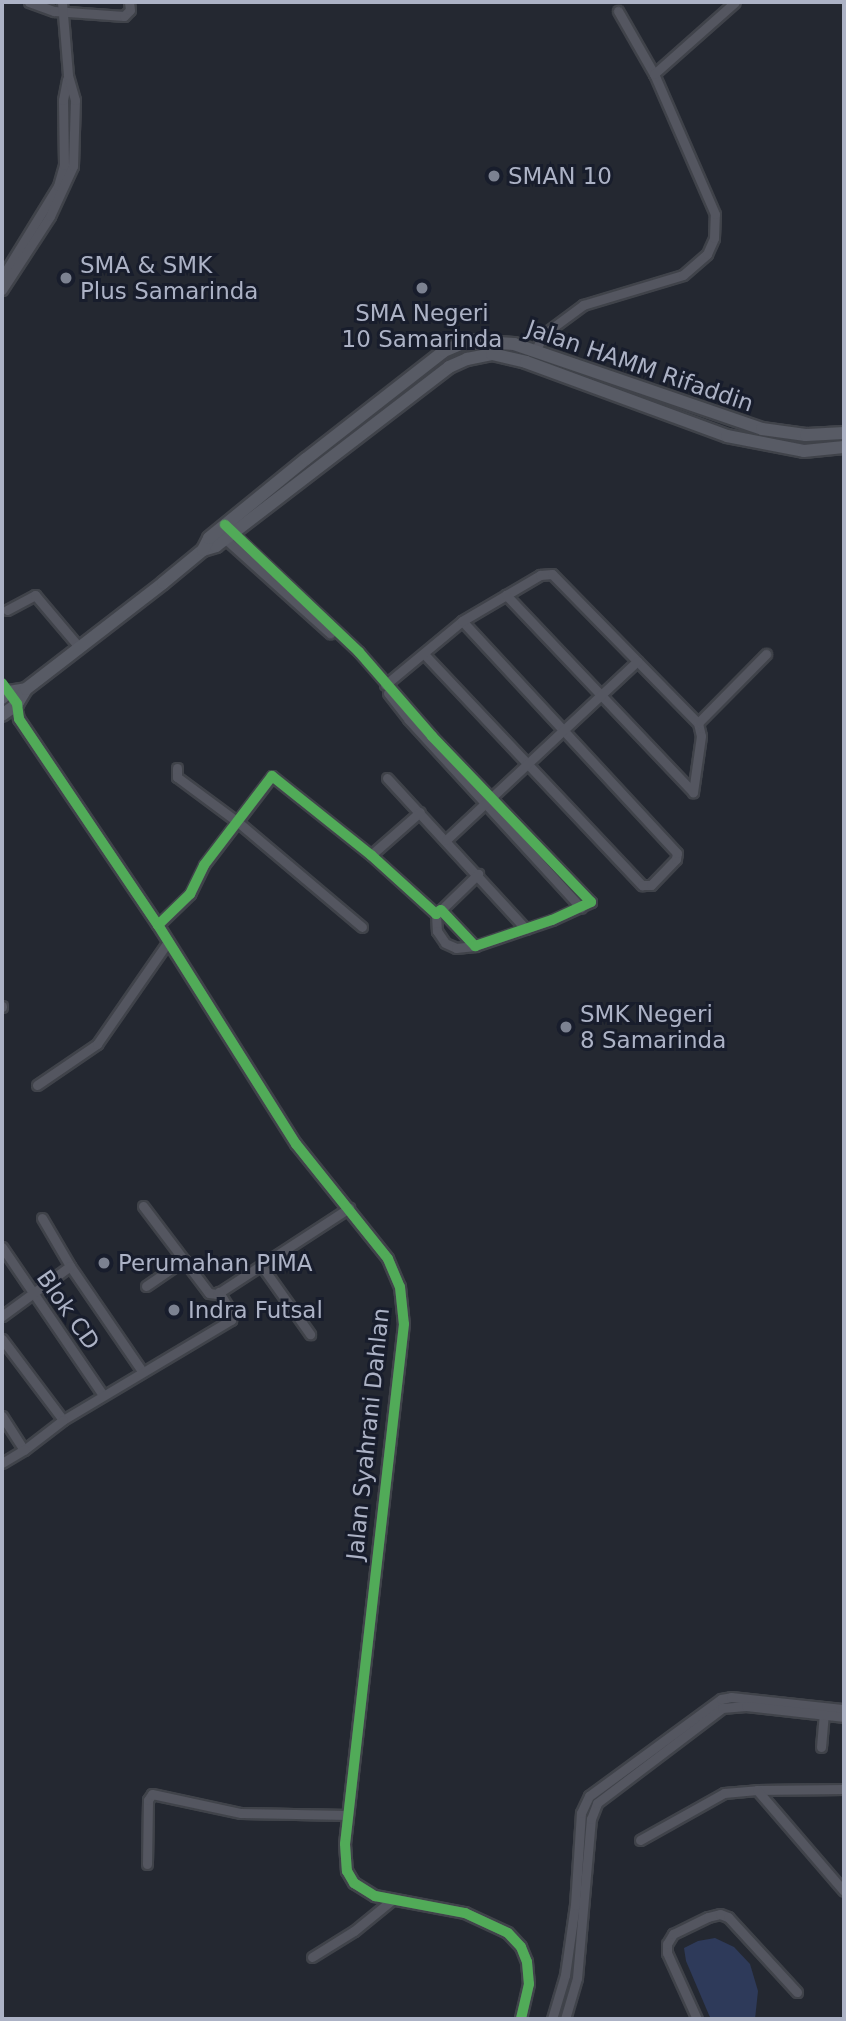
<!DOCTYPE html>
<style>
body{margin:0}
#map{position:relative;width:846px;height:2021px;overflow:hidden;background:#242831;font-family:"DejaVu Sans",sans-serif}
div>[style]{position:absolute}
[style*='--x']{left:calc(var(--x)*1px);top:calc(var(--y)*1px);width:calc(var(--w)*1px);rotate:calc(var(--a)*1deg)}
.water>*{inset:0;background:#2e3a5a}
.roads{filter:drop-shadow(2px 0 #40434a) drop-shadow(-2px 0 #40434a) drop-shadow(0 2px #40434a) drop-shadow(0 -2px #40434a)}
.minor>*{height:9px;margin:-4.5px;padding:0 4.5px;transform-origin:4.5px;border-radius:4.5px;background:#545660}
.tertiary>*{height:10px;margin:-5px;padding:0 5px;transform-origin:5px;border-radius:5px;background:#545660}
.secondary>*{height:12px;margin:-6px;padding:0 6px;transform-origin:6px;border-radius:6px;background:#585b65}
.cycleway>*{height:10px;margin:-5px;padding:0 5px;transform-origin:5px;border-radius:5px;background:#51ab58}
.dots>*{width:19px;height:19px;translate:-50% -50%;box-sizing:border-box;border:4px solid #181d2c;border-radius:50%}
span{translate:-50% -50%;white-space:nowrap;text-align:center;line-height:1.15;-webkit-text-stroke:6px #181d2c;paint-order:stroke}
.poi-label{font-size:23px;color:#acb2c5}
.left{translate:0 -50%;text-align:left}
.street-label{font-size:23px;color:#acb2c5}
.frame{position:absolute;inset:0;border:4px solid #acb2c5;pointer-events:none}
</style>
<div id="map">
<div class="water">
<div style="clip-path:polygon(715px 1938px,734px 1947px,750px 1964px,758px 1991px,755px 2019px,711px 2019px,709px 2015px,686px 1961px,684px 1948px,698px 1941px)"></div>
</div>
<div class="roads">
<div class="minor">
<div style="--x:29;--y:2;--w:27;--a:20"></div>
<div style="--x:54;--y:11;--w:70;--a:4.1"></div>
<div style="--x:124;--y:16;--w:8;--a:-45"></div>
<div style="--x:130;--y:10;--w:8;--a:-97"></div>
<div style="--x:618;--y:11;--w:73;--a:60.3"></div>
<div style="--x:2;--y:277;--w:107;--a:-58.4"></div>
<div style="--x:58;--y:186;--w:22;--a:-74"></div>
<div style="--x:64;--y:165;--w:65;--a:-90.9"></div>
<div style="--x:63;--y:100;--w:21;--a:-79"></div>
<div style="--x:2;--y:290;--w:88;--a:-57"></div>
<div style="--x:50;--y:216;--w:55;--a:-65.3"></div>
<div style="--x:73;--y:166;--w:66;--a:-88.3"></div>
<div style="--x:75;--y:100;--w:26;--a:-106"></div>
<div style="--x:68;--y:75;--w:73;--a:-94.7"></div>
<div style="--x:535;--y:351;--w:19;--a:-62"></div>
<div style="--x:544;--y:334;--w:49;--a:-36.6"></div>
<div style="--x:583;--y:305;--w:104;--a:-16.7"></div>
<div style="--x:683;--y:275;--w:32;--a:-41"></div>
<div style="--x:707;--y:254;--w:17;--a:-66"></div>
<div style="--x:714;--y:238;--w:24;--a:-88"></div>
<div style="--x:715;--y:214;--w:153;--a:-113.5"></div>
<div style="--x:654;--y:74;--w:108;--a:-41.6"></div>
<div style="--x:221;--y:535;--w:147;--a:42"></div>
<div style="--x:7;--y:610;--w:32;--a:-28"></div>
<div style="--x:35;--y:595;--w:68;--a:49.8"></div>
<div style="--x:424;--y:654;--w:318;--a:46.7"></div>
<div style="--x:642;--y:885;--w:9;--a:0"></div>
<div style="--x:651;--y:885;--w:36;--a:-46"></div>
<div style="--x:676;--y:859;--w:6;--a:-81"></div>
<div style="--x:677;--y:853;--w:316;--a:-132.8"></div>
<div style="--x:385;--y:685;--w:100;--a:-39.7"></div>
<div style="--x:462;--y:621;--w:91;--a:-30.5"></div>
<div style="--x:540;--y:575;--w:12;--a:-5"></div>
<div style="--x:552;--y:574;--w:209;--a:45.6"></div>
<div style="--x:698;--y:723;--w:13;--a:77"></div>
<div style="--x:701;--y:736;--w:57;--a:98.1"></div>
<div style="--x:693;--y:792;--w:272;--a:-133.5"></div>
<div style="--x:388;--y:693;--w:33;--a:52"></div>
<div style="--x:408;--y:719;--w:256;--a:47.5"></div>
<div style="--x:698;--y:723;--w:97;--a:-45.4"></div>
<div style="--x:177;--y:768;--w:9;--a:90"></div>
<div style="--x:177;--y:777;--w:77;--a:36.6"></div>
<div style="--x:239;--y:823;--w:161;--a:40.2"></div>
<div style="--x:387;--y:778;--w:205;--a:47.4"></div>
<div style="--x:446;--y:840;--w:262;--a:-43.1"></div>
<div style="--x:371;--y:855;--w:65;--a:-41.3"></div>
<div style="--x:441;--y:910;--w:52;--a:-44.2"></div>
<div style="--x:436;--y:914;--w:17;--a:87"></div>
<div style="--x:437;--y:931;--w:14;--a:56"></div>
<div style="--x:445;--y:943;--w:12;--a:24"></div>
<div style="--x:456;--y:948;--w:19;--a:-6"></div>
<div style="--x:158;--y:925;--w:45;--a:-44.1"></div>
<div style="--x:190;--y:894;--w:32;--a:-64"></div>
<div style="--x:204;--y:865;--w:112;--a:-52.6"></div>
<div style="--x:272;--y:776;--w:127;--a:38.6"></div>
<div style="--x:371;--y:855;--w:88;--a:42.2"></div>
<div style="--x:436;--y:914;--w:6;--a:-39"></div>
<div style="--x:441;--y:910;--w:50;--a:46.6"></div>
<div style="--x:475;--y:946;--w:81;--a:-18.7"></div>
<div style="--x:552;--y:920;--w:43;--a:-24.8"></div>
<div style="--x:591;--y:902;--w:230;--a:-133.8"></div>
<div style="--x:432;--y:736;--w:111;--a:-131"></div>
<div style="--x:359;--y:652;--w:180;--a:-136.8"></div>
<div style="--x:2;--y:1007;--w:1;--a:-90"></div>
<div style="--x:37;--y:1085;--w:73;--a:-34.3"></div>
<div style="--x:97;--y:1044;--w:124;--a:-55.2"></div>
<div style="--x:143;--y:1206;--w:68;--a:52.8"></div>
<div style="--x:42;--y:1218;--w:56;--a:59.7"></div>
<div style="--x:70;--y:1266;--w:127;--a:55.6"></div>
<div style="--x:2;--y:1247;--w:179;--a:55.7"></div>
<div style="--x:261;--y:1265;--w:85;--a:54.6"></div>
<div style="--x:146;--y:1286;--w:46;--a:-34.4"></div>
<div style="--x:184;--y:1260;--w:41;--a:52.9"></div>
<div style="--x:209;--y:1293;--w:8;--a:7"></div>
<div style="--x:217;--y:1294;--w:158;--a:-33.1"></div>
<div style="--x:2;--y:1316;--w:84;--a:-36.3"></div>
<div style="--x:2;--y:1339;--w:101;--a:53"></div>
<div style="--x:63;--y:1420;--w:196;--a:-30.8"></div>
<div style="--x:231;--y:1320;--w:7;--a:-82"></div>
<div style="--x:232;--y:1313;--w:25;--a:-122"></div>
<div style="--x:2;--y:1416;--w:40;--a:57.1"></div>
<div style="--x:24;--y:1450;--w:49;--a:-37.6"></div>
<div style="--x:2;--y:1463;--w:26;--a:-31"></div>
<div style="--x:821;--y:1747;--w:33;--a:-85"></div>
<div style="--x:757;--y:1790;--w:87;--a:-0.7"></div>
<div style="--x:640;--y:1840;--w:96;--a:-29.2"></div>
<div style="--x:724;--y:1793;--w:33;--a:-5"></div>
<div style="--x:757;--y:1790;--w:133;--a:49.3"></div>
<div style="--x:147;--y:1864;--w:64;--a:-89.1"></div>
<div style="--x:148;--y:1800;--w:7;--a:-56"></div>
<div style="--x:152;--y:1794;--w:91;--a:12.1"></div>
<div style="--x:241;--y:1813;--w:107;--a:1.1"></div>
<div style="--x:312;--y:1957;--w:49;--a:-31.8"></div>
<div style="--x:354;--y:1931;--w:49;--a:-39.2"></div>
<div style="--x:552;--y:2019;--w:46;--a:-73.5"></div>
<div style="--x:565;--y:1975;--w:71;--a:-81.9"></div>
<div style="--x:575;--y:1905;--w:92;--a:-86.3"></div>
<div style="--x:581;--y:1813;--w:19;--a:-65"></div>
<div style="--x:589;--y:1796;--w:164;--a:-36.3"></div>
<div style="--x:721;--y:1699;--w:10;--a:-11"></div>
<div style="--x:731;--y:1697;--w:114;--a:6.1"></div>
<div style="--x:565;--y:2019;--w:43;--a:-73.7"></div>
<div style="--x:577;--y:1978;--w:160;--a:-85"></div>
<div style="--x:591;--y:1819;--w:17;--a:-69"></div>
<div style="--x:597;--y:1803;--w:157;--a:-37.2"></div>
<div style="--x:722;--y:1708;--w:24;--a:-5"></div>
<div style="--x:746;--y:1706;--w:99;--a:6.4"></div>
<div style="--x:697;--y:2019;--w:72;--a:-114.4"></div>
<div style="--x:667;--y:1953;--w:9;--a:-90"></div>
<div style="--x:667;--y:1944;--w:12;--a:-59"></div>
<div style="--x:673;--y:1934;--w:39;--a:-26"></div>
<div style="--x:708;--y:1917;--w:12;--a:-14"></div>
<div style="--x:720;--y:1914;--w:9;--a:21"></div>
<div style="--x:728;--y:1917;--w:102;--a:47.4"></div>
</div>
<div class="tertiary">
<div style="--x:14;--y:699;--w:21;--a:76"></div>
<div style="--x:19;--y:719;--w:249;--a:56"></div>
<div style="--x:158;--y:925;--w:259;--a:57.8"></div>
<div style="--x:296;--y:1144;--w:147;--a:51.3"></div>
<div style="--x:388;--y:1259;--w:30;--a:67"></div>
<div style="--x:400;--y:1287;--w:37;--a:84"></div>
<div style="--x:404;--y:1324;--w:523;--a:96.47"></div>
<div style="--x:345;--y:1844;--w:27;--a:86"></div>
<div style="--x:347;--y:1871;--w:14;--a:60"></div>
<div style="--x:354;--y:1883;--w:25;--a:32"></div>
<div style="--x:375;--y:1896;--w:92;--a:10.7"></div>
<div style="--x:465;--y:1913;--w:47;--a:24.9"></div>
<div style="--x:508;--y:1933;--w:19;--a:47"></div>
<div style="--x:521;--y:1947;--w:16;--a:68"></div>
<div style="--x:527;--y:1962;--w:22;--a:85"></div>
<div style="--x:529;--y:1984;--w:36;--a:103"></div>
</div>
<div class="secondary">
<div style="--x:203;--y:550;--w:14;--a:-17"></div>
<div style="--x:216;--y:546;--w:294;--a:-37.5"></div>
<div style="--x:449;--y:367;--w:20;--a:-24"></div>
<div style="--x:467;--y:359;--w:25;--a:-11"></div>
<div style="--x:492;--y:354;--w:35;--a:13"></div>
<div style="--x:526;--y:362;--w:214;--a:20.2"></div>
<div style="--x:727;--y:436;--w:78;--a:11"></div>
<div style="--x:804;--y:451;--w:40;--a:-5.7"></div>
<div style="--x:2;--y:698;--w:9;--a:-41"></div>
<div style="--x:9;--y:692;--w:17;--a:-10"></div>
<div style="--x:2;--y:715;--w:19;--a:-36"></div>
<div style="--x:17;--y:704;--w:17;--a:-59"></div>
<div style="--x:26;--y:689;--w:173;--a:-37.7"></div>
<div style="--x:163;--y:583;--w:52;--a:-39.5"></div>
<div style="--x:203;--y:550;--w:13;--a:-63"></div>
<div style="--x:209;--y:538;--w:125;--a:-39.2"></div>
<div style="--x:306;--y:459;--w:175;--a:-38"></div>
<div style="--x:444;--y:351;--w:25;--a:-23"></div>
<div style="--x:467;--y:341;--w:47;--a:3.7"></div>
<div style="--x:514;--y:344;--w:262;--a:18.9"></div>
<div style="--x:762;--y:429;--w:44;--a:7.8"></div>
<div style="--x:806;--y:435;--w:38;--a:-3"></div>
</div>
</div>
<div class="cycleway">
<div style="--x:2;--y:683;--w:26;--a:54"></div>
<div style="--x:17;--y:704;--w:15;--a:82"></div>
<div style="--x:19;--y:719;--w:249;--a:56"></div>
<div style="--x:158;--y:925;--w:259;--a:57.8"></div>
<div style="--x:296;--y:1144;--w:147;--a:51.3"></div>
<div style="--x:388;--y:1259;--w:30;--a:67"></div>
<div style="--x:400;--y:1287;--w:37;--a:84"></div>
<div style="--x:404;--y:1324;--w:523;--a:96.47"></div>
<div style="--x:345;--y:1844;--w:27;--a:86"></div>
<div style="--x:347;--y:1871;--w:14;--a:60"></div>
<div style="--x:354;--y:1883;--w:25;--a:32"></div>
<div style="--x:375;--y:1896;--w:92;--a:10.7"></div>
<div style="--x:465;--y:1913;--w:47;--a:24.9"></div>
<div style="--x:508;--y:1933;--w:19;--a:47"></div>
<div style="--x:521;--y:1947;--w:16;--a:68"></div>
<div style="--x:527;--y:1962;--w:22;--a:85"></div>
<div style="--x:529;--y:1984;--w:36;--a:103"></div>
<div style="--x:158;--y:925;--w:45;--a:-44.1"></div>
<div style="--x:190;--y:894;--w:32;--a:-64"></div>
<div style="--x:204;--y:865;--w:112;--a:-52.6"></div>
<div style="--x:272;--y:776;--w:127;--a:38.6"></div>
<div style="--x:371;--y:855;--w:88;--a:42.2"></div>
<div style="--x:436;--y:914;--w:6;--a:-39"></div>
<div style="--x:441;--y:910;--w:50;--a:46.6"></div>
<div style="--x:475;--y:946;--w:81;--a:-18.7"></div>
<div style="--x:552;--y:920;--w:43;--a:-24.8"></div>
<div style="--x:591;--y:902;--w:230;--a:-133.8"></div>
<div style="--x:432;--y:736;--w:111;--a:-131"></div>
<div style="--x:359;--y:652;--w:185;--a:-136.5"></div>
</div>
<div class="dots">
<div style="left:494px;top:176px;background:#7c8291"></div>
<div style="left:66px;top:278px;background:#7c8291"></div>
<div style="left:422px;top:288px;background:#7c8291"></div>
<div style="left:566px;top:1027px;background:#7c8291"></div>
<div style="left:104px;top:1263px;background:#7c8291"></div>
<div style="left:174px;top:1310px;background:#7c8291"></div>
</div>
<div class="poi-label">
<span class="left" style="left:508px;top:176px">SMAN 10</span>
<span class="left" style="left:80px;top:278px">SMA &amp; SMK<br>Plus Samarinda</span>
<span style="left:422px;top:326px">SMA Negeri<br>10 Samarinda</span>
<span class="left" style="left:580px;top:1027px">SMK Negeri<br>8 Samarinda</span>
<span class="left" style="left:118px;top:1263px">Perumahan PIMA</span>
<span class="left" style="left:188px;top:1310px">Indra Futsal</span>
</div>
<div class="street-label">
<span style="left:640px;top:366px;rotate:19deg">Jalan HAMM Rifaddin</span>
<span style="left:68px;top:1310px;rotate:55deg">Blok CD</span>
<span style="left:368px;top:1434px;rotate:-84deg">Jalan Syahrani Dahlan</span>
</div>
<div class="frame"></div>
</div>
